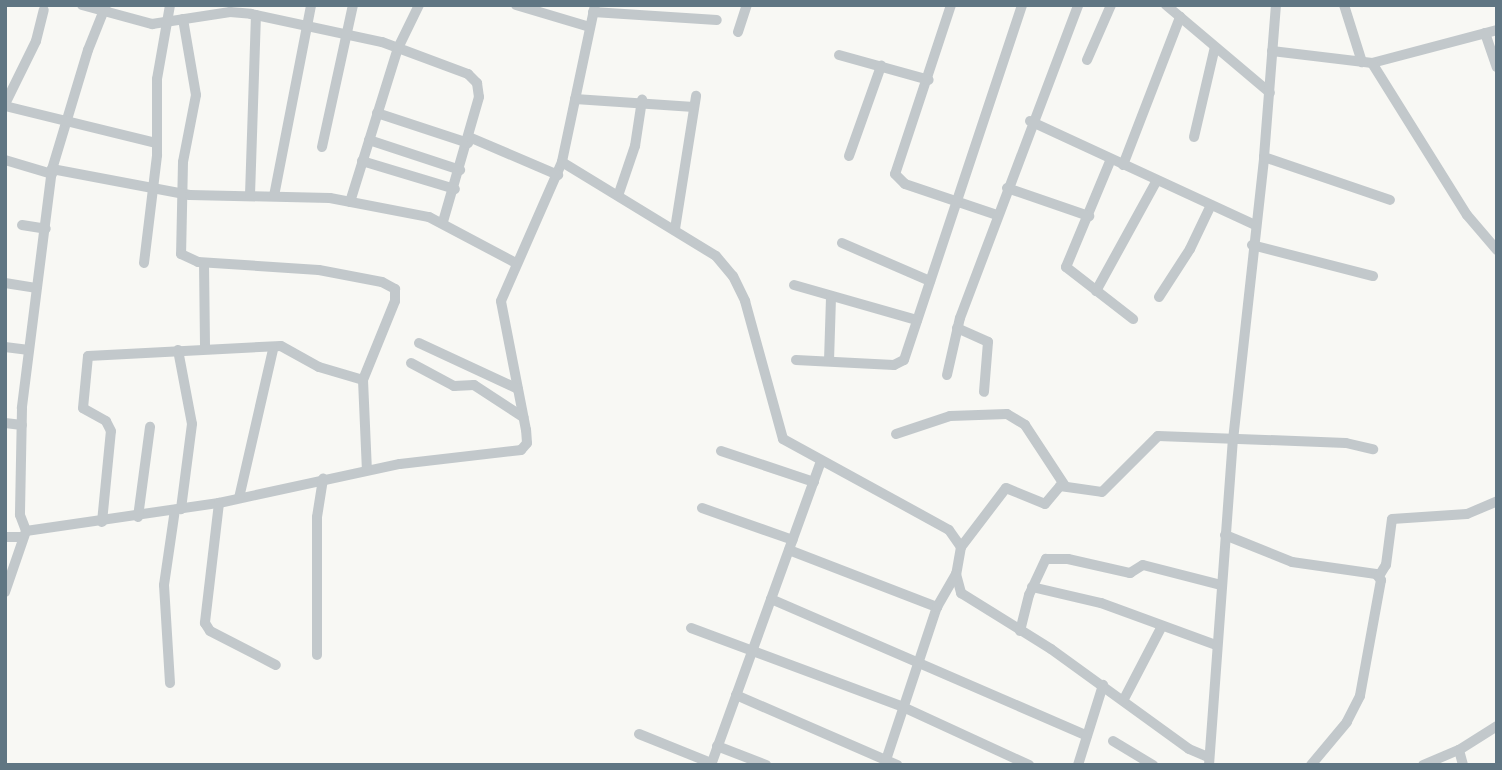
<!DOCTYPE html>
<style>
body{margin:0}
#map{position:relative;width:1502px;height:770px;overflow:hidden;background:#f8f8f4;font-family:"Public Sans",sans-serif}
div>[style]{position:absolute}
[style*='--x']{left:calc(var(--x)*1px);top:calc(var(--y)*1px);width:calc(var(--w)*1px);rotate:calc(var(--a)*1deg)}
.minor>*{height:10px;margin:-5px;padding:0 5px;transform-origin:5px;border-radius:5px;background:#c2c8cb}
span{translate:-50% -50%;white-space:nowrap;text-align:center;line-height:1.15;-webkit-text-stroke:7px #fff;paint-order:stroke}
.frame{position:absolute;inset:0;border:7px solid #607683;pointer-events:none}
</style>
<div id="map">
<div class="minor">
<div style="--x:82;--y:5;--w:73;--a:15.2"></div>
<div style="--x:152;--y:24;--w:79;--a:-8.7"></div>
<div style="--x:230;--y:12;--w:21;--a:5"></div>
<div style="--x:251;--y:14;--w:134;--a:12.1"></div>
<div style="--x:382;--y:42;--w:92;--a:20.4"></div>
<div style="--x:468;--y:74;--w:13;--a:45"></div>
<div style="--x:477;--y:83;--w:14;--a:82"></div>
<div style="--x:479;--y:97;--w:130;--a:106.1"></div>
<div style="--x:106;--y:5;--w:48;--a:111.8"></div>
<div style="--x:88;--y:50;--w:124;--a:106.8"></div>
<div style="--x:52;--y:169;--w:241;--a:97.2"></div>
<div style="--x:22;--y:408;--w:107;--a:91.1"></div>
<div style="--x:20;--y:515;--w:17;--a:69"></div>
<div style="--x:26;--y:531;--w:195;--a:-8.3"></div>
<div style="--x:219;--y:503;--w:185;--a:-12.2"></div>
<div style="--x:400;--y:464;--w:122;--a:-6.6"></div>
<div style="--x:521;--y:450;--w:9;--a:-49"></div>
<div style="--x:527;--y:443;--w:13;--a:-94"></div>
<div style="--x:526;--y:430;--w:131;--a:-101"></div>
<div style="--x:501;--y:301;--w:152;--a:-66.3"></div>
<div style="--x:516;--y:5;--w:77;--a:16.6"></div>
<div style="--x:595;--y:5;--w:160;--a:101.9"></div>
<div style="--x:562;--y:162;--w:180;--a:31.4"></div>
<div style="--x:716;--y:256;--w:26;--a:50"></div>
<div style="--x:733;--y:276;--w:28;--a:64"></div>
<div style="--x:745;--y:301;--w:143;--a:74.6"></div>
<div style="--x:783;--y:439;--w:189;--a:28.7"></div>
<div style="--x:949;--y:530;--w:21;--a:55"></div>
<div style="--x:961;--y:547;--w:27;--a:100"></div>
<div style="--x:956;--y:574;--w:20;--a:75"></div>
<div style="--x:961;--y:593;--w:106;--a:31.9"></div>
<div style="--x:1051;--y:649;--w:170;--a:35.9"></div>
<div style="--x:1189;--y:749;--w:21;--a:23"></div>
<div style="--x:951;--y:5;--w:178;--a:108.3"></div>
<div style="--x:895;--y:174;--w:14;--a:45"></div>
<div style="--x:905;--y:184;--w:97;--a:18.6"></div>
<div style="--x:1166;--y:5;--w:136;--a:40.2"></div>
<div style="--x:1344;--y:5;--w:60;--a:72.5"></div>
<div style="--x:593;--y:12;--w:124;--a:3.7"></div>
<div style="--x:183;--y:19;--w:77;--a:80.3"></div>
<div style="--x:196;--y:95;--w:68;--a:101"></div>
<div style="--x:183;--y:162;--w:92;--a:91.2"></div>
<div style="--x:181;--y:254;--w:19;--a:25"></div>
<div style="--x:198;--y:262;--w:121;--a:3.8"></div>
<div style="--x:319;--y:270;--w:64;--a:10.8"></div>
<div style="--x:382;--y:282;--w:15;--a:28"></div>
<div style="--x:395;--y:289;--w:12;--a:90"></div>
<div style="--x:395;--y:301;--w:85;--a:112.1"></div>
<div style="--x:363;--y:380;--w:90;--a:87.5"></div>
<div style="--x:738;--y:32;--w:28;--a:-72"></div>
<div style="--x:1485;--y:33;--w:36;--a:71"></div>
<div style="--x:1272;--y:51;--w:101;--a:6.8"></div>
<div style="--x:1372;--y:63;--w:129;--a:-14.8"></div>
<div style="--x:839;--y:55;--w:93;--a:15.5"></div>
<div style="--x:1087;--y:60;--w:60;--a:-66.4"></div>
<div style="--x:1372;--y:63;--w:179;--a:58"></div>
<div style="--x:1467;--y:215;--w:46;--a:49.4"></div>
<div style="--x:575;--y:99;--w:119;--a:3.8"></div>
<div style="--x:5;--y:104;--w:70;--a:-63.8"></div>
<div style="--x:36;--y:41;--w:32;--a:-76"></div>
<div style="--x:5;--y:106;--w:155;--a:13.8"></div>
<div style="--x:377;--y:113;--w:96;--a:18.2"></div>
<div style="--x:1030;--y:121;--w:248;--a:24.8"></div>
<div style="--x:469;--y:137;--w:97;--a:23.1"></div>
<div style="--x:1194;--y:137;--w:92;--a:-76.9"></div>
<div style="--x:369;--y:140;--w:96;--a:18.2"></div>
<div style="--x:322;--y:147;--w:145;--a:-77.7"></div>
<div style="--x:849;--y:156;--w:96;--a:-70.4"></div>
<div style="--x:1264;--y:157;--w:133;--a:18.8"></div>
<div style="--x:1111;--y:159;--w:117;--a:112.6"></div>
<div style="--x:1066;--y:267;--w:85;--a:37.8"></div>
<div style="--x:5;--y:160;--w:49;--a:16.6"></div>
<div style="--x:362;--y:161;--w:97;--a:16.8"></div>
<div style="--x:1123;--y:165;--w:159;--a:-68.9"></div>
<div style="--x:52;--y:169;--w:140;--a:10.7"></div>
<div style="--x:190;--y:195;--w:140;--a:1.2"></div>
<div style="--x:330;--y:198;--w:101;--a:10.9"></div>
<div style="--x:429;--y:217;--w:98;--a:27.9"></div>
<div style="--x:1007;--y:188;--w:87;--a:18.9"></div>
<div style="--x:619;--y:193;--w:50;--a:-71.2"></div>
<div style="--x:635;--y:146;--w:47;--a:-81.3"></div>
<div style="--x:250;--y:195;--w:180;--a:-88.1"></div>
<div style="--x:274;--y:196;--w:195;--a:-79"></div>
<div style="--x:350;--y:202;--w:161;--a:-72.7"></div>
<div style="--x:398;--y:48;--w:48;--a:-64"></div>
<div style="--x:22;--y:225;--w:24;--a:9"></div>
<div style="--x:675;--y:229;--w:135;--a:-81"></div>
<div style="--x:842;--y:243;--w:96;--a:23.4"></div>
<div style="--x:1252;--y:245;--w:125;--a:14.4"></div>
<div style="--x:144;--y:263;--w:109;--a:-83.1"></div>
<div style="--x:157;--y:155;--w:76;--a:-90"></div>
<div style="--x:157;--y:79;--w:75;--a:-80"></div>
<div style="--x:204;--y:263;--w:85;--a:89.3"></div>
<div style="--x:5;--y:283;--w:31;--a:9"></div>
<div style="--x:794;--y:285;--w:128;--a:15.9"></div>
<div style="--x:1096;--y:291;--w:124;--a:-61.2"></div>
<div style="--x:1159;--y:297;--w:57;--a:-57.1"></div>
<div style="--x:1190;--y:249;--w:47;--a:-64.5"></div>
<div style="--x:957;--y:328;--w:34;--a:24"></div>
<div style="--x:988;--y:342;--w:50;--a:94.6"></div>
<div style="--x:419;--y:343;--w:109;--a:24.9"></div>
<div style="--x:5;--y:347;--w:24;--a:7"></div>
<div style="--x:178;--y:350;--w:75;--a:79.3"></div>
<div style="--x:192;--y:424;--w:86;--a:97.4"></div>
<div style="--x:796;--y:360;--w:98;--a:2.9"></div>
<div style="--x:894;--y:365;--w:11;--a:-27"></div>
<div style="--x:904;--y:360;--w:374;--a:-71.6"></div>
<div style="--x:829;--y:361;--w:65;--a:-88.2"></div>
<div style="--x:411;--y:363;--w:49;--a:28.1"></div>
<div style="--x:454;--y:386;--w:20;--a:-3"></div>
<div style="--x:474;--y:385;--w:59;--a:33.1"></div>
<div style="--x:947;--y:375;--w:58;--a:-77.2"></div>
<div style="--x:960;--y:318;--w:335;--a:-69.3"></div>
<div style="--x:5;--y:423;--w:17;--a:7"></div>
<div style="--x:896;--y:434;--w:57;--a:-18.4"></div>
<div style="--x:950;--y:416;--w:57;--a:-2"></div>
<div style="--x:1007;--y:414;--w:21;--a:31"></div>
<div style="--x:1025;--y:425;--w:73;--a:56.7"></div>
<div style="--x:721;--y:451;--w:98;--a:18.4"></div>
<div style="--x:239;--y:498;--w:152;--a:-77.1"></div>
<div style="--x:219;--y:503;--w:121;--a:96.7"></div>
<div style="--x:205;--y:623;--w:9;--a:58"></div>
<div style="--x:210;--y:631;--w:74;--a:27.3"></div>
<div style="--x:702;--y:508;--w:96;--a:19.4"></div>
<div style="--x:138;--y:517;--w:91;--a:-82.4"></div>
<div style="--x:102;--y:522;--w:91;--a:-84.4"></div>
<div style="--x:111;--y:431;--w:11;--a:-117"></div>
<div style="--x:106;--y:421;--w:26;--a:-151"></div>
<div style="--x:83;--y:408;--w:52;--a:-84.5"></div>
<div style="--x:88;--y:356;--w:193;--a:-3"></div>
<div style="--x:281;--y:346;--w:43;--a:28.9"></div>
<div style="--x:319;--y:367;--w:46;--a:16.5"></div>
<div style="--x:1225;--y:535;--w:72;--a:21.9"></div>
<div style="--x:1292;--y:562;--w:85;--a:8.1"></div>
<div style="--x:1376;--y:574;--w:8;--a:50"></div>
<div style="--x:1381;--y:580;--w:118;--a:100.3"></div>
<div style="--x:1360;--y:696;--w:29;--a:117"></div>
<div style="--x:1347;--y:722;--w:56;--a:129.9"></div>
<div style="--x:5;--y:537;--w:18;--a:0"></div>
<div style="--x:961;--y:547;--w:74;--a:-52.7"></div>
<div style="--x:1006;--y:488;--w:42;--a:22.3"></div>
<div style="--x:1045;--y:504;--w:23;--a:-50"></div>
<div style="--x:1060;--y:486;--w:42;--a:8.1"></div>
<div style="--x:1102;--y:492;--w:79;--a:-45"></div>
<div style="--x:1158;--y:436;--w:188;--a:2.1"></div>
<div style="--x:1346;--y:443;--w:28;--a:13"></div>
<div style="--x:789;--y:550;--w:159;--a:21.1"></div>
<div style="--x:1379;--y:576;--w:13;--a:-58"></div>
<div style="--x:1386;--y:565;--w:46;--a:-82.6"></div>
<div style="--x:1392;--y:519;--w:75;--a:-3.8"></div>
<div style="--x:1467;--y:514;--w:33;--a:-23"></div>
<div style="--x:1032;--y:587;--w:71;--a:13.1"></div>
<div style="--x:1101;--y:603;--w:122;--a:20.1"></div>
<div style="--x:5;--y:592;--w:65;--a:-71"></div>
<div style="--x:771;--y:599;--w:344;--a:23.4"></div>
<div style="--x:691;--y:628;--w:226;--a:20.4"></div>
<div style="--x:903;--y:707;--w:139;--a:24.7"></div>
<div style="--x:1020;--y:631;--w:37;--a:-76"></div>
<div style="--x:1029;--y:595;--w:40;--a:-65"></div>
<div style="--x:1046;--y:559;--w:22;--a:0"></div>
<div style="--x:1068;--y:559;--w:64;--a:12.7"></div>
<div style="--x:1130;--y:573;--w:15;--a:-32"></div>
<div style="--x:1143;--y:565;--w:81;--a:14.4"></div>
<div style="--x:317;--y:655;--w:138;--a:-90"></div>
<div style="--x:317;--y:517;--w:39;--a:-81"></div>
<div style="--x:170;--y:683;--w:98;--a:-93.5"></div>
<div style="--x:164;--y:585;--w:76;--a:-81.7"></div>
<div style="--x:736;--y:695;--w:176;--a:23.5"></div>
<div style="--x:1124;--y:699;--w:82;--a:-62.5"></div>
<div style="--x:639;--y:734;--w:78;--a:21.9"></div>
<div style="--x:1113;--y:741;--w:47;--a:31"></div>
<div style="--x:717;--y:746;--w:53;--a:21.2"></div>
<div style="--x:1459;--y:750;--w:16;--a:75"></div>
<div style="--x:886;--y:760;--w:161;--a:-71.6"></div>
<div style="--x:937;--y:607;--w:38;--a:-60"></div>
<div style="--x:711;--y:765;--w:323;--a:-70.1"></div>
<div style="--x:1078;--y:765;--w:84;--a:-72.6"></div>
<div style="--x:1209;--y:765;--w:326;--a:-85.8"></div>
<div style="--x:1233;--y:440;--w:285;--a:-83.7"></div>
<div style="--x:1264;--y:157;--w:152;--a:-85.5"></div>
<div style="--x:1423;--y:765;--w:39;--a:-23"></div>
<div style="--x:1459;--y:750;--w:45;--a:-32.3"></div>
</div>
<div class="frame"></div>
</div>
